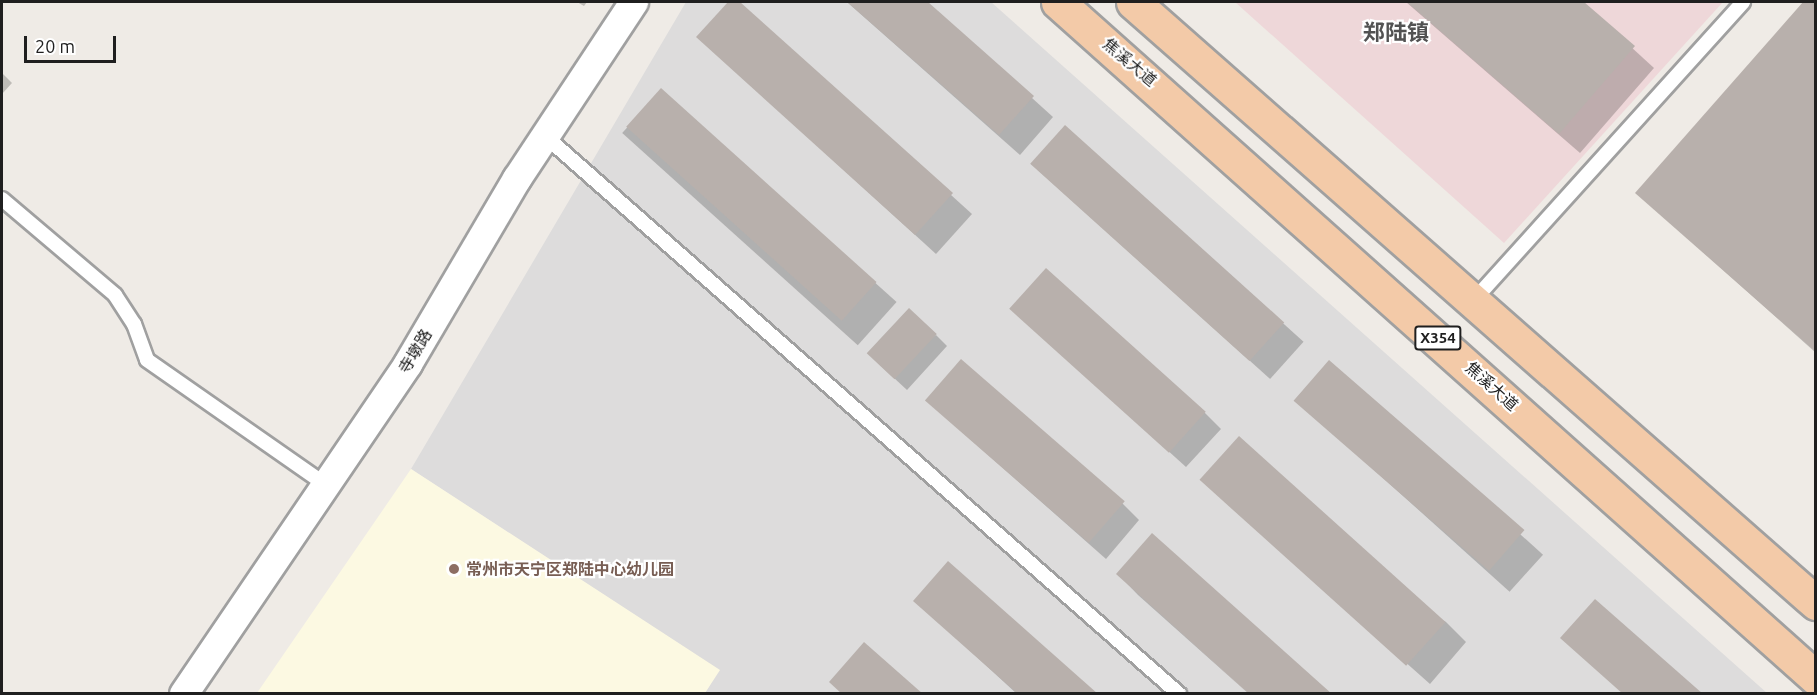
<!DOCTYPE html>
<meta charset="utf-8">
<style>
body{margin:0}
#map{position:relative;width:1817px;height:695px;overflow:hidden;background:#efebe6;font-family:Ubuntu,"Noto Sans SC",sans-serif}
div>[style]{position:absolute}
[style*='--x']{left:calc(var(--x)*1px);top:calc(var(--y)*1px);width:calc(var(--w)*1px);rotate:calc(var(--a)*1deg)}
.residential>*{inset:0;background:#dddcdc}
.commercial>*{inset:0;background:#eed7d9}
.education>*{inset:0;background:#fcf9e2}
.shadow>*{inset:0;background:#0003;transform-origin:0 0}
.building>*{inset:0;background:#b8b0ac;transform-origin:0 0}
.roads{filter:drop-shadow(2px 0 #a0a0a0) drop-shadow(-2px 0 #a0a0a0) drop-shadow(0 2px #a0a0a0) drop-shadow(0 -2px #a0a0a0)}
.lane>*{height:14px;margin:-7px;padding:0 7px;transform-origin:7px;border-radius:7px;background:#fff}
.street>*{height:28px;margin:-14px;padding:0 14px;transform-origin:14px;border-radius:14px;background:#fff}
.primary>*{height:33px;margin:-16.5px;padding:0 16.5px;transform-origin:16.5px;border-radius:16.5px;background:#f3caa8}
.dots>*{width:16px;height:16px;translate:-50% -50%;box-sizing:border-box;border:3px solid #fff;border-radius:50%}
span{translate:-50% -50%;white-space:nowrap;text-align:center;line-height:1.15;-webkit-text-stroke:4.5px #fff;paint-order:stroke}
.shield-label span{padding:2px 4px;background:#fff;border:2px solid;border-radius:4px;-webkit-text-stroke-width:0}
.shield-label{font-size:15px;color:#1f1f1f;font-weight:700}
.street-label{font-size:16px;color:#1f1f1f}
.education-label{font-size:16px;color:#785e54;font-weight:700}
.left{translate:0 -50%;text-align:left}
.district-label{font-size:22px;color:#525252;font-weight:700}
.frame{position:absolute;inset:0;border:3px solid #1f1f1f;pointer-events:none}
.scale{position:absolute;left:24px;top:36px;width:92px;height:27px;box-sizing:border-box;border:3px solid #1f1f1f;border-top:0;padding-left:8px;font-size:18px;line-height:21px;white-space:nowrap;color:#1f1f1f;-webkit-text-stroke:4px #fff;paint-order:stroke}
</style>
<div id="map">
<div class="residential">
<div style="clip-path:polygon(686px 2px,991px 2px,1767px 693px,705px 693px,719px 670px,411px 469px)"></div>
</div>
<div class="commercial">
<div style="clip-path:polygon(1235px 2px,1723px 2px,1504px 243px)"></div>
</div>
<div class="education">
<div style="clip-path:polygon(411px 469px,720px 670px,705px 693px,257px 693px)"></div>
</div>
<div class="shadow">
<div style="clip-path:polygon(577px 2px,587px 2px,584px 6px)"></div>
<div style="clip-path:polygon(730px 2px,738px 2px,972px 214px,936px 254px,698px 37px)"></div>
<div style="clip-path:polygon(847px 2px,926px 2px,1053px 117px,1020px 155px)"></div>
<div style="clip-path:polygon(1406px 2px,1582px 2px,1654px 68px,1580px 153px)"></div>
<div style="clip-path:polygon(1805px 2px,1816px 2px,1816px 353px,1637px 193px)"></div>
<div style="clip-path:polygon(2px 73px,12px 83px,2px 94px)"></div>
<div style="left:661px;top:90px;width:317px;height:58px;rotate:42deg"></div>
<div style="left:1065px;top:127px;width:321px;height:50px;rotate:42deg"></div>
<div style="clip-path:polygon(1029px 325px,1205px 413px,1221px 429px,1186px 467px)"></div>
<div style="clip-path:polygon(936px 335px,947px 346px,907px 390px,880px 365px)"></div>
<div style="left:1329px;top:362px;width:288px;height:50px;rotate:42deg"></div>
<div style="clip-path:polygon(944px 416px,1123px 504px,1139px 520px,1106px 559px)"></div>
<div style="clip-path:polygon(1223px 500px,1446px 622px,1466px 642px,1430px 684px)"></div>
<div style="clip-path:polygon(1118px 574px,1249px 694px,1138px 595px)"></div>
<div style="clip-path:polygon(915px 600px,1095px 694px,1017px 694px)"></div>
</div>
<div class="building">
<div style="clip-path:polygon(728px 2px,740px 2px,953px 193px,915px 235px,696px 37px)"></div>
<div style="clip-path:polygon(847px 2px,928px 2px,1034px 96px,999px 135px)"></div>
<div style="clip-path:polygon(1407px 2px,1584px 2px,1635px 46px,1559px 134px)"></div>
<div style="clip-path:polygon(1803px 2px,1816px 2px,1816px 352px,1635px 193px)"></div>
<div style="left:661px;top:88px;width:290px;height:52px;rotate:42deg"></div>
<div style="left:1065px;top:125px;width:295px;height:52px;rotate:42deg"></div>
<div style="left:1046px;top:268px;width:215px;height:55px;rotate:42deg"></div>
<div style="left:909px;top:308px;width:38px;height:62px;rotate:43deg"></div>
<div style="left:961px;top:359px;width:217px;height:55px;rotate:41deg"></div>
<div style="left:1329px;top:360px;width:259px;height:54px;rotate:41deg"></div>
<div style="left:1239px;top:436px;width:278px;height:59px;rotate:42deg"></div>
<div style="clip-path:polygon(1152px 533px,1332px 694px,1249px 694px,1116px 574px)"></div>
<div style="clip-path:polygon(948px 561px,1098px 694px,1018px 694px,913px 601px)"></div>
<div style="clip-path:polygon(1595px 599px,1703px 694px,1623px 694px,1560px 638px)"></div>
<div style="clip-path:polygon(864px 642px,923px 694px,842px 694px,829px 682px)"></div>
</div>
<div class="roads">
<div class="lane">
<div style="--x:545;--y:136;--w:845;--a:41.35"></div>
<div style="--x:2;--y:199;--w:148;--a:40.3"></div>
<div style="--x:115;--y:295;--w:35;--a:57"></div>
<div style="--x:134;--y:324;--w:38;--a:70"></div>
<div style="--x:147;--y:360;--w:218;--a:34.9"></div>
<div style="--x:1473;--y:301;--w:403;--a:-47.9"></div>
</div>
<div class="street">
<div style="--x:184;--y:694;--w:399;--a:-55.8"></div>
<div style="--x:408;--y:364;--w:215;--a:-59.5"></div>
<div style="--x:517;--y:179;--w:212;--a:-56.5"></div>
</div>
<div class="primary">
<div style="--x:1058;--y:2;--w:1016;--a:41.73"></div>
<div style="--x:1133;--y:2;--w:910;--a:41.35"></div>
</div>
</div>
<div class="dots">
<div style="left:454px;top:569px;background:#8d6e63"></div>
</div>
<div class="shield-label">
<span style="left:1438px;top:338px">X354</span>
</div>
<div class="street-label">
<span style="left:1130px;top:62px;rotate:40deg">焦溪大道</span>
<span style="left:415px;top:351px;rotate:-59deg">寺墩路</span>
<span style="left:1492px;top:386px;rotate:42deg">焦溪大道</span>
</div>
<div class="education-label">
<span class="left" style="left:466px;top:569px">常州市天宁区郑陆中心幼儿园</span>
</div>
<div class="district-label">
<span style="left:1396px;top:32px">郑陆镇</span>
</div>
<div class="frame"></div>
<div class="scale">20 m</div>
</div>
